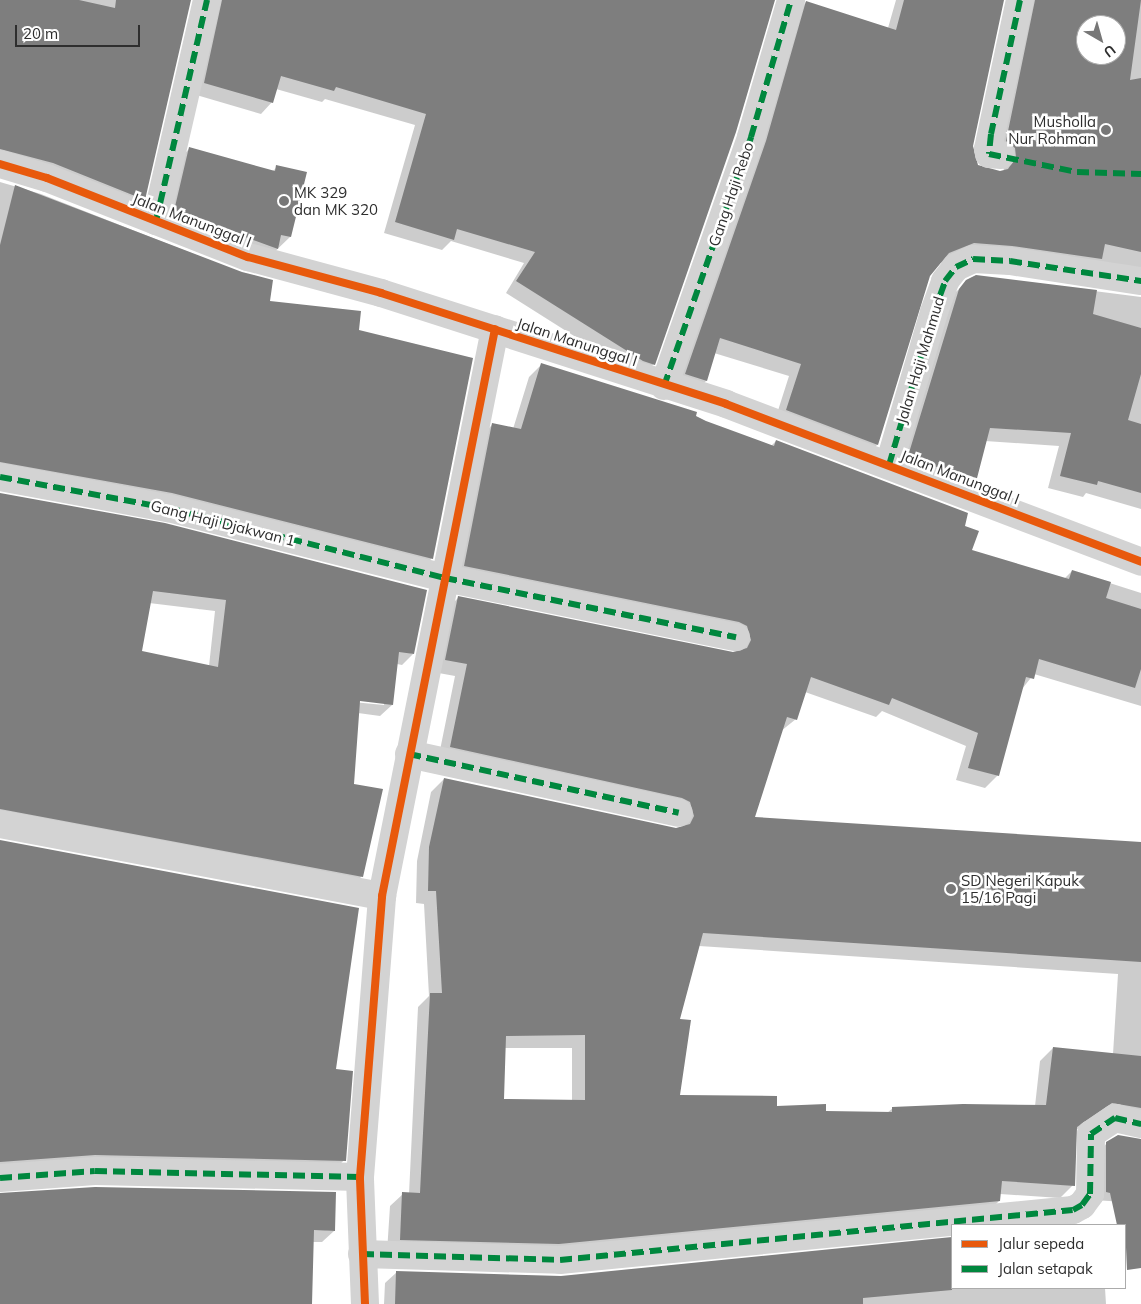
<!DOCTYPE html>
<style>
body{margin:0}
#map{position:relative;width:1141px;height:1304px;overflow:hidden;background:#fff;font-family:Mulish,sans-serif}
div>[style]{position:absolute}
[style*='--x']{left:calc(var(--x)*1px);top:calc(var(--y)*1px);width:calc(var(--w)*1px);rotate:calc(var(--a)*1deg)}
.shadow>*{inset:0;background:#0003}
.building>*{inset:0;background:#7e7e7e}
.minor>*{height:28px;margin:-14px;padding:0 14px;transform-origin:14px;border-radius:14px;background:#d3d3d3}
.quiet>*{height:6px;margin-top:-3px;transform-origin:0;background:repeating-linear-gradient(90deg,#00873e 0 12px,transparent 0 18px)}
.cycleway>*{height:8px;margin:-4px;padding:0 4px;transform-origin:4px;border-radius:4px;background:#e8590c}
.dots>*{width:14px;height:14px;translate:-50% -50%;box-sizing:border-box;border:2px solid #fff;border-radius:50%}
span{translate:-50% -50%;white-space:nowrap;text-align:center;line-height:1.15;-webkit-text-stroke:5px #fff;paint-order:stroke}
.poi-label{font-size:15px;color:#2e2e2e}
.right{translate:-100% -50%;text-align:right}
.left{translate:0 -50%;text-align:left}
.street-label{font-size:15px;color:#2e2e2e}
.legend{position:absolute;left:951px;top:1224px;width:175px;height:65px;box-sizing:border-box;background:#fff;border:1px solid #ababab;margin:0;padding:6px 9px;list-style:none;font-size:15px;color:#2e2e2e}
.legend li{display:flex;align-items:center;gap:10px;height:25px}
.legend b{width:25px;border:1px solid #ababab}
.north{position:absolute;left:1076px;top:15px;width:50px;height:50px;box-sizing:border-box;background:#fff;border:1px solid #ababab;border-radius:50%;rotate:142deg;font-size:14px;font-weight:700;line-height:20px;text-align:center;color:#2e2e2e}
.north::after{content:'';display:block;margin:auto;width:18px;height:22px;background:#777;clip-path:polygon(50% 0,100% 100%,50% 72%,0 100%)}
.scale{position:absolute;left:15px;top:25px;width:125px;height:22px;box-sizing:border-box;border:2px solid #2e2e2e;border-top:0;padding-left:6px;font-size:15px;line-height:18px;white-space:nowrap;color:#2e2e2e;-webkit-text-stroke:4px #fff;paint-order:stroke}
</style>
<div id="map">
<div class="shadow">
<div style="clip-path:polygon(0 0,190px 0,144px 199px,132px 210px,0 162px)"></div>
<div style="clip-path:polygon(204px 0,773px 0,654px 364px,642px 375px,631px 372px,506px 293px,524px 263px,451px 241px,442px 250px,384px 233px,415px 125px,325px 99px,322px 102px,276px 89px,272px 102px,261px 114px,193px 94px)"></div>
<div style="clip-path:polygon(evenodd,896px 0,1003px 0,971px 146px,977px 166px,987px 171px,1004px 171px,1002px 161px,994px 154px,1012px 0,1141px 0,1141px 289px,960px 256px,938px 264px,929px 275px,877px 445px,865px 457px,774px 423px,789px 376px,714px 353px,706px 381px,693px 393px,673px 387px,794px 15px,806px 2px,888px 28px,896px 0,1086px 25px,1116px 25px,1116px 55px,1086px 55px,1086px 25px)"></div>
<div style="clip-path:polygon(189px 149px,272px 172px,277px 167px,290px 237px,266px 260px,163px 223px,178px 160px)"></div>
<div style="clip-path:polygon(0 182px,41px 194px,242px 273px,269px 302px,357px 331px,432px 558px,421px 570px,0 474px)"></div>
<div style="clip-path:polygon(976px 276px,1141px 297px,1141px 509px,1086px 493px,1083px 497px,1048px 488px,1059px 446px,985px 441px,975px 482px,962px 494px,896px 469px,953px 294px)"></div>
<div style="clip-path:polygon(evenodd,542px 364px,771px 446px,776px 441px,963px 527px,970px 551px,1064px 579px,1072px 571px,1141px 593px,1141px 706px,1034px 674px,1022px 689px,998px 775px,985px 788px,956px 780px,966px 746px,882px 711px,876px 717px,805px 692px,796px 719px,781px 731px,754px 818px,1141px 843px,1141px 1132px,1098px 1115px,1076px 1130px,1073px 1185px,1060px 1198px,1000px 1194px,999px 1201px,986px 1214px,546px 1257px,387px 1252px,390px 1206px,403px 1194px,409px 1194px,418px 1007px,429px 996px,424px 904px,416px 903px,417px 861px,431px 792px,444px 779px,676px 830px,682px 828px,677px 814px,438px 760px,455px 676px,433px 672px,445px 611px,458px 598px,733px 654px,739px 652px,734px 638px,452px 578px,480px 437px,493px 424px,513px 429px,529px 377px,542px 364px,699px 946px,1118px 974px,1113px 1054px,1053px 1048px,1040px 1061px,1035px 1106px,893px 1108px,887px 1113px,825px 1113px,679px 1096px,679px 1020px,699px 946px,542px 364px,505px 1048px,572px 1048px,572px 1101px,503px 1100px,505px 1048px)"></div>
<div style="clip-path:polygon(evenodd,0 494px,413px 654px,402px 665px,397px 664px,392px 705px,380px 716px,358px 713px,353px 785px,362px 876px,351px 887px,0 821px,0 494px,149px 603px,215px 611px,209px 666px,140px 652px,149px 603px,0 494px,354px 699px,384px 703px,384px 705px,353px 702px,354px 699px)"></div>
<div style="clip-path:polygon(0 841px,334px 1070px,344px 1160px,333px 1172px,0 1172px)"></div>
<div style="clip-path:polygon(1141px 1140px,1141px 1203px,1093px 1200px,1094px 1157px,1107px 1143px)"></div>
<div style="clip-path:polygon(0 1195px,334px 1231px,322px 1242px,313px 1242px,311px 1304px,0 1304px)"></div>
<div style="clip-path:polygon(952px 1239px,952px 1288px,1105px 1288px,1106px 1304px,384px 1304px,385px 1283px,397px 1272px,561px 1277px)"></div>
</div>
<div class="building">
<div style="clip-path:polygon(0 0,79px 0,115px 8px,116px 0,191px 0,145px 200px,53px 163px,0 149px)"></div>
<div style="clip-path:polygon(222px 0,775px 0,736px 132px,655px 365px,643px 361px,516px 281px,535px 252px,457px 229px,454px 240px,395px 222px,426px 114px,336px 87px,334px 91px,281px 76px,273px 103px,204px 83px)"></div>
<div style="clip-path:polygon(evenodd,904px 0,1004px 0,973px 146px,978px 165px,1000px 171px,1008px 169px,1016px 157px,1015px 148px,1006px 141px,1035px 0,1141px 0,1130px 80px,1141px 78px,1141px 252px,1105px 244px,1102px 259px,1012px 246px,974px 243px,949px 253px,930px 276px,878px 445px,786px 410px,801px 364px,720px 338px,707px 381px,685px 374px,766px 141px,806px 1px,896px 30px,904px 0,1086px 25px,1116px 25px,1116px 55px,1086px 55px,1086px 25px)"></div>
<div style="clip-path:polygon(189px 147px,275px 171px,276px 165px,307px 172px,291px 237px,281px 235px,278px 249px,174px 211px)"></div>
<div style="clip-path:polygon(15px 185px,242px 272px,273px 280px,270px 301px,361px 311px,359px 330px,473px 358px,433px 559px,172px 493px,0 462px,0 245px)"></div>
<div style="clip-path:polygon(976px 275px,1097px 290px,1093px 314px,1141px 328px,1141px 374px,1128px 420px,1141px 424px,1141px 493px,1098px 481px,1097px 485px,1060px 476px,1071px 433px,990px 428px,976px 482px,908px 456px,959px 289px,966px 280px)"></div>
<div style="clip-path:polygon(evenodd,541px 363px,697px 412px,696px 416px,706px 421px,774px 446px,776px 440px,968px 513px,965px 526px,979px 531px,972px 550px,1069px 579px,1072px 570px,1111px 582px,1106px 598px,1141px 609px,1141px 669px,1135px 688px,1039px 659px,1034px 679px,1026px 677px,999px 776px,968px 768px,978px 733px,892px 698px,889px 705px,811px 677px,797px 720px,787px 717px,755px 817px,1141px 842px,1141px 962px,703px 933px,680px 1019px,691px 1020px,680px 1095px,777px 1096px,777px 1106px,826px 1104px,826px 1111px,892px 1112px,892px 1107px,963px 1104px,1046px 1105px,1053px 1047px,1141px 1056px,1141px 1108px,1112px 1103px,1077px 1127px,1075px 1186px,1002px 1181px,1000px 1201px,559px 1244px,400px 1240px,402px 1192px,420px 1193px,430px 993px,442px 993px,436px 891px,428px 891px,429px 847px,444px 778px,676px 828px,690px 824px,694px 816px,690px 802px,682px 798px,450px 747px,467px 664px,445px 660px,458px 596px,733px 652px,747px 648px,751px 640px,747px 626px,739px 622px,464px 566px,492px 423px,521px 429px,541px 363px,585px 1035px,585px 1100px,504px 1099px,506px 1036px,585px 1035px)"></div>
<div style="clip-path:polygon(evenodd,0 493px,165px 523px,427px 590px,414px 654px,399px 652px,393px 705px,360px 701px,354px 784px,383px 789px,363px 877px,0 809px,0 493px,153px 591px,226px 600px,218px 667px,142px 651px,153px 591px)"></div>
<div style="clip-path:polygon(0 840px,359px 908px,336px 1069px,353px 1071px,346px 1161px,95px 1155px,0 1162px)"></div>
<div style="clip-path:polygon(1118px 1135px,1141px 1139px,1141px 1268px,1127px 1270px,1125px 1225px,1117px 1225px,1110px 1193px,1106px 1192px,1106px 1142px)"></div>
<div style="clip-path:polygon(95px 1187px,336px 1192px,335px 1231px,314px 1230px,312px 1304px,0 1304px,0 1193px)"></div>
<div style="clip-path:polygon(952px 1237px,952px 1290px,863px 1298px,863px 1304px,395px 1304px,396px 1271px,561px 1276px)"></div>
</div>
<div class="minor">
<div style="--x:1001;--y:155;--w:12;--a:-175"></div>
<div style="--x:989;--y:154;--w:5;--a:-101"></div>
<div style="--x:988;--y:149;--w:152;--a:-77.9"></div>
<div style="--x:0;--y:164;--w:49;--a:16.6"></div>
<div style="--x:47;--y:178;--w:216;--a:21.5"></div>
<div style="--x:248;--y:257;--w:138;--a:15.1"></div>
<div style="--x:381;--y:293;--w:362;--a:17.8"></div>
<div style="--x:726;--y:404;--w:444;--a:20.8"></div>
<div style="--x:156;--y:221;--w:227;--a:-77"></div>
<div style="--x:664;--y:386;--w:264;--a:-70.7"></div>
<div style="--x:751;--y:137;--w:143;--a:-73.7"></div>
<div style="--x:889;--y:465;--w:159;--a:-73.6"></div>
<div style="--x:934;--y:312;--w:33;--a:-70"></div>
<div style="--x:945;--y:281;--w:18;--a:-52"></div>
<div style="--x:956;--y:267;--w:19;--a:-25"></div>
<div style="--x:973;--y:259;--w:37;--a:3"></div>
<div style="--x:1010;--y:261;--w:133;--a:8.7"></div>
<div style="--x:0;--y:477;--w:171;--a:10.5"></div>
<div style="--x:168;--y:508;--w:286;--a:14.2"></div>
<div style="--x:445;--y:578;--w:297;--a:11.5"></div>
<div style="--x:409;--y:754;--w:276;--a:12.3"></div>
<div style="--x:0;--y:824;--w:389;--a:10.7"></div>
<div style="--x:0;--y:1178;--w:95;--a:-4.2"></div>
<div style="--x:95;--y:1171;--w:265;--a:1.3"></div>
<div style="--x:362;--y:1254;--w:198;--a:1.7"></div>
<div style="--x:560;--y:1260;--w:515;--a:-5.57"></div>
<div style="--x:1073;--y:1210;--w:10;--a:-29"></div>
<div style="--x:1082;--y:1205;--w:14;--a:-54"></div>
<div style="--x:1090;--y:1194;--w:60;--a:-89"></div>
<div style="--x:1091;--y:1134;--w:29;--a:-34"></div>
<div style="--x:1115;--y:1118;--w:27;--a:13"></div>
<div style="--x:365;--y:1304;--w:127;--a:-92.3"></div>
<div style="--x:360;--y:1177;--w:282;--a:-85.5"></div>
<div style="--x:382;--y:896;--w:578;--a:-78.73"></div>
</div>
<div class="quiet">
<div style="--x:1020;--y:0;--w:137;--a:102.2"></div>
<div style="--x:991;--y:134;--w:20;--a:96"></div>
<div style="--x:989;--y:154;--w:90;--a:11.6"></div>
<div style="--x:1077;--y:172;--w:64;--a:1.8"></div>
<div style="--x:156;--y:221;--w:227;--a:-77"></div>
<div style="--x:664;--y:386;--w:264;--a:-70.7"></div>
<div style="--x:751;--y:137;--w:143;--a:-73.7"></div>
<div style="--x:889;--y:465;--w:159;--a:-73.6"></div>
<div style="--x:934;--y:312;--w:33;--a:-70"></div>
<div style="--x:945;--y:281;--w:18;--a:-52"></div>
<div style="--x:956;--y:267;--w:19;--a:-25"></div>
<div style="--x:973;--y:259;--w:37;--a:3"></div>
<div style="--x:1010;--y:261;--w:133;--a:8.7"></div>
<div style="--x:0;--y:477;--w:171;--a:10.5"></div>
<div style="--x:168;--y:508;--w:286;--a:14.2"></div>
<div style="--x:445;--y:578;--w:297;--a:11.5"></div>
<div style="--x:409;--y:754;--w:276;--a:12.3"></div>
<div style="--x:0;--y:1178;--w:95;--a:-4.2"></div>
<div style="--x:95;--y:1171;--w:265;--a:1.3"></div>
<div style="--x:362;--y:1254;--w:198;--a:1.7"></div>
<div style="--x:560;--y:1260;--w:515;--a:-5.57"></div>
<div style="--x:1073;--y:1210;--w:10;--a:-29"></div>
<div style="--x:1082;--y:1205;--w:14;--a:-54"></div>
<div style="--x:1090;--y:1194;--w:60;--a:-89"></div>
<div style="--x:1091;--y:1134;--w:29;--a:-34"></div>
<div style="--x:1115;--y:1118;--w:27;--a:13"></div>
</div>
<div class="cycleway">
<div style="--x:0;--y:164;--w:49;--a:16.6"></div>
<div style="--x:47;--y:178;--w:216;--a:21.5"></div>
<div style="--x:248;--y:257;--w:138;--a:15.1"></div>
<div style="--x:381;--y:293;--w:362;--a:17.8"></div>
<div style="--x:726;--y:404;--w:444;--a:20.8"></div>
<div style="--x:365;--y:1304;--w:127;--a:-92.3"></div>
<div style="--x:360;--y:1177;--w:282;--a:-85.5"></div>
<div style="--x:382;--y:896;--w:578;--a:-78.73"></div>
</div>
<div class="dots">
<div style="left:1106px;top:130px;background:#777"></div>
<div style="left:284px;top:201px;background:#777"></div>
<div style="left:951px;top:889px;background:#777"></div>
</div>
<div class="poi-label">
<span class="right" style="left:1096px;top:130px">Musholla<br>Nur Rohman</span>
<span class="left" style="left:294px;top:201px">MK 329<br>dan MK 320</span>
<span class="left" style="left:961px;top:889px">SD Negeri Kapuk<br>15/16 Pagi</span>
</div>
<div class="street-label">
<span style="left:731px;top:194px;rotate:-71deg">Gang Haji Rebo</span>
<span style="left:192px;top:220px;rotate:21deg">Jalan Manunggal I</span>
<span style="left:577px;top:342px;rotate:18deg">Jalan Manunggal I</span>
<span style="left:920px;top:360px;rotate:-73deg">Jalan Haji Mahmud</span>
<span style="left:960px;top:477px;rotate:21deg">Jalan Manunggal I</span>
<span style="left:223px;top:523px;rotate:14deg">Gang Haji Djakwan 1</span>
</div>
<ul class="legend">
<li><b style="height:6px;background:#e8590c"></b>Jalur sepeda</li>
<li><b style="height:6px;background:#00873e"></b>Jalan setapak</li>
</ul>
<div class="north">U</div>
<div class="scale">20 m</div>
</div>
